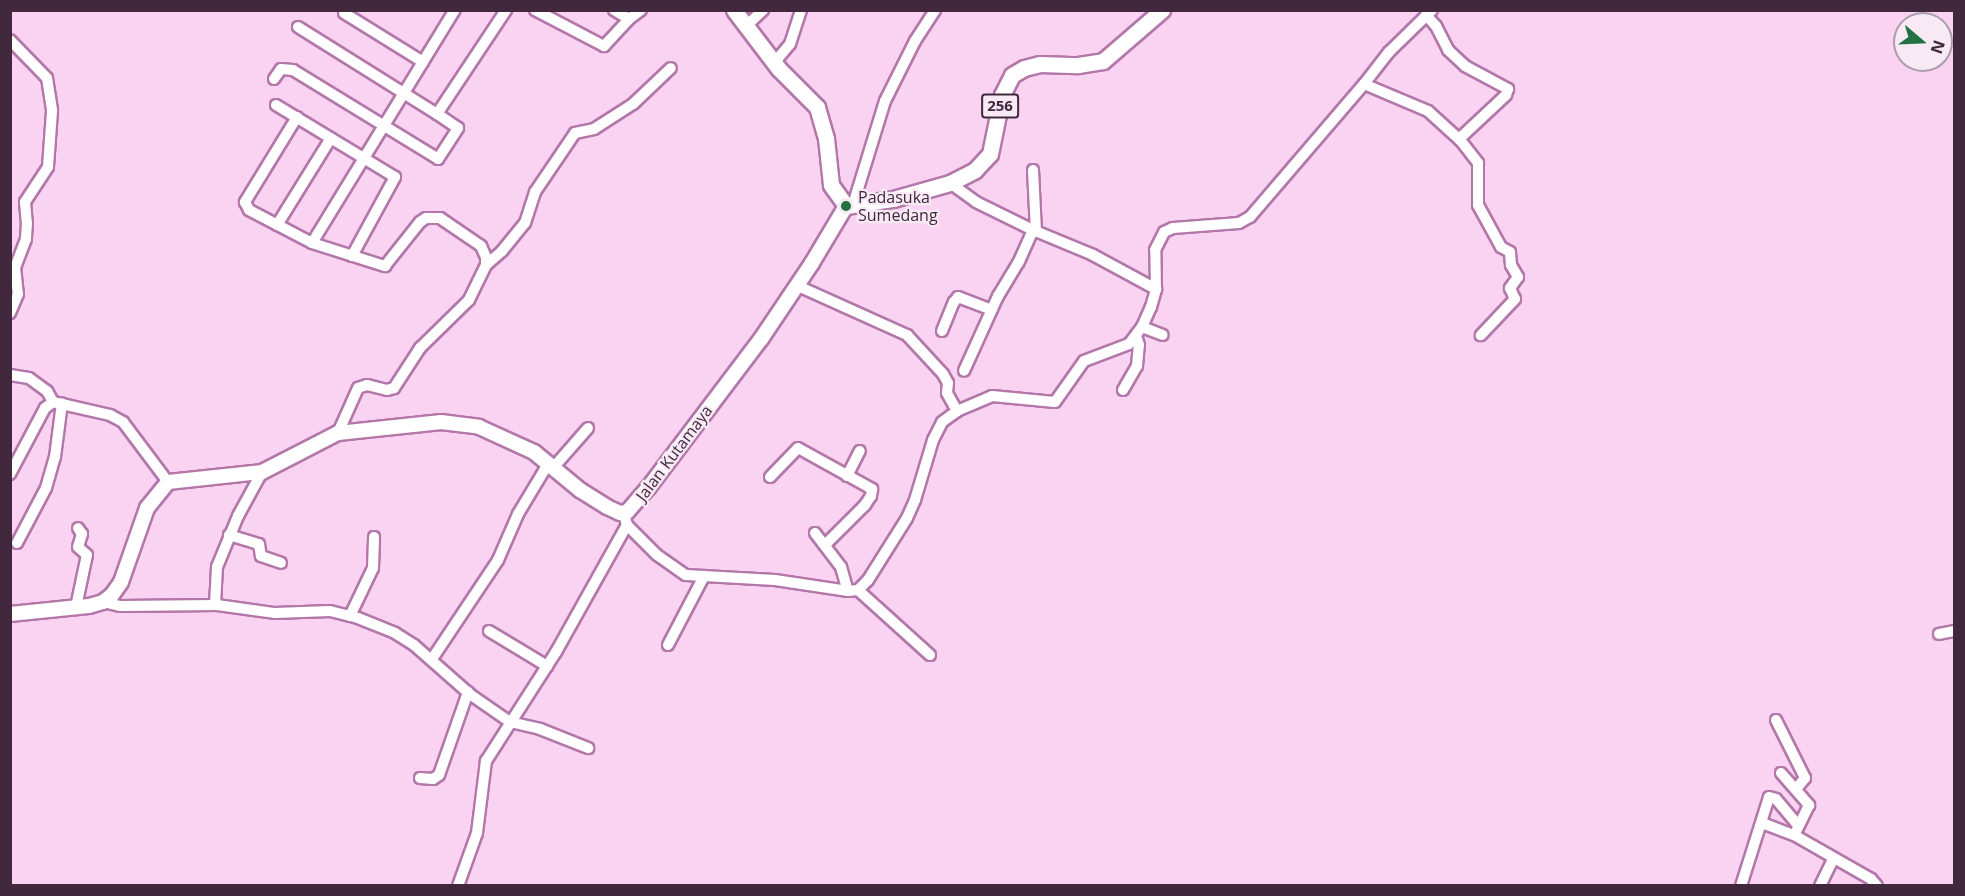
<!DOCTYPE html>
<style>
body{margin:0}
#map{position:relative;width:1965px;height:896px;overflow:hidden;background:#fad3f3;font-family:"Open Sans",sans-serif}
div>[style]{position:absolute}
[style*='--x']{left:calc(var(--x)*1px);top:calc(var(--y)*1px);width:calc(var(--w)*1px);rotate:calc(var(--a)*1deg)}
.roads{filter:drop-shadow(2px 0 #b377a9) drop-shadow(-2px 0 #b377a9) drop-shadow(0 2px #b377a9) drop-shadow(0 -2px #b377a9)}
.minor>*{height:10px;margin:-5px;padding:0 5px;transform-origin:5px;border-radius:5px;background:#fff}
.secondary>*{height:14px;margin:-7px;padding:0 7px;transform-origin:7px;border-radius:7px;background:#fff}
.primary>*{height:15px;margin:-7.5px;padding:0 7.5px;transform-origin:7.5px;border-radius:7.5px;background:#fff}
.dots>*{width:16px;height:16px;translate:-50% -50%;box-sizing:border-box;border:3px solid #f7eaf4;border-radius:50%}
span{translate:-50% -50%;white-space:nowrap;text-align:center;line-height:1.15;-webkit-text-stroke:4.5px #f7eaf4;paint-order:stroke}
.shield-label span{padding:2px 4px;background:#f7eaf4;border:2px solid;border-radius:4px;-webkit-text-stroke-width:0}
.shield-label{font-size:15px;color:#41283d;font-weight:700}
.poi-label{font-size:16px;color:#41283d}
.left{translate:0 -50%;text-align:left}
.street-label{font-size:16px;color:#41283d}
.frame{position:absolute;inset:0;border:12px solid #41283d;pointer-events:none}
.north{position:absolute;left:1893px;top:12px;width:60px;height:60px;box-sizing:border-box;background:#f7eaf4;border:2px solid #ae9cab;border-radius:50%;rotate:109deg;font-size:16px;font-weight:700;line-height:24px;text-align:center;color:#41283d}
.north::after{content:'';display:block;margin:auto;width:21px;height:27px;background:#217141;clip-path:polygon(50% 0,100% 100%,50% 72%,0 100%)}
</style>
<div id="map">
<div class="roads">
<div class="minor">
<div style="--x:535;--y:10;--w:78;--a:27.6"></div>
<div style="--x:604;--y:46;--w:37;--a:-47"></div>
<div style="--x:629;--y:19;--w:15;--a:-37"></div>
<div style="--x:614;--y:10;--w:17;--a:31"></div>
<div style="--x:344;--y:13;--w:93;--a:31.8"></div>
<div style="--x:1426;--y:15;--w:15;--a:48"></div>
<div style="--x:1436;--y:26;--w:27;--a:63"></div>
<div style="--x:1448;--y:50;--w:23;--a:43"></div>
<div style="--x:1465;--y:66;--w:49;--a:28.1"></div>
<div style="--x:1508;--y:89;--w:6;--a:108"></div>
<div style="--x:1506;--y:95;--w:64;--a:136.9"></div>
<div style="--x:298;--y:27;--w:164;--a:32"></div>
<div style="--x:437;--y:114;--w:125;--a:-56.4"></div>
<div style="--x:745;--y:27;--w:25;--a:-43"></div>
<div style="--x:10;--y:40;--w:53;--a:45.8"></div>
<div style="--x:47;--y:78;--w:33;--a:81"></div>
<div style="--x:52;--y:111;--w:56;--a:94.1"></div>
<div style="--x:48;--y:167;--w:42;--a:123.3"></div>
<div style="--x:25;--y:202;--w:21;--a:85"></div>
<div style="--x:27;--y:223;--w:16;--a:94"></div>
<div style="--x:26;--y:239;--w:30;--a:111"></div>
<div style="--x:15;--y:267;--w:27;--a:84"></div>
<div style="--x:18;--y:294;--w:21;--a:113"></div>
<div style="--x:774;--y:63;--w:25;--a:-50"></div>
<div style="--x:790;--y:44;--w:36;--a:-72"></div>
<div style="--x:274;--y:79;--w:12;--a:-55"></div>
<div style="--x:281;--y:69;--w:12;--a:5"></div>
<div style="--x:293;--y:70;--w:170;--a:31.5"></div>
<div style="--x:438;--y:159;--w:37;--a:-57"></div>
<div style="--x:458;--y:128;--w:25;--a:-146"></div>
<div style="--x:1364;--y:84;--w:69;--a:22.9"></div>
<div style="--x:1428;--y:111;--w:45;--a:42.3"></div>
<div style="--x:1461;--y:141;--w:28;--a:52"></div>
<div style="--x:1478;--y:163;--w:42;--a:90"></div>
<div style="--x:1478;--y:205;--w:48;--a:61.3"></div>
<div style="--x:1501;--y:247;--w:10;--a:29"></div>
<div style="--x:1510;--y:252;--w:13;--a:86"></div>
<div style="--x:1511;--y:265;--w:14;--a:60"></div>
<div style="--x:1518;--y:277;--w:14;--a:126"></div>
<div style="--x:1510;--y:288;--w:12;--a:66"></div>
<div style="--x:1515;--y:299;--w:50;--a:133.4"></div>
<div style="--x:276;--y:105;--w:139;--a:31.2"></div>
<div style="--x:395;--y:177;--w:90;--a:118.6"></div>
<div style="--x:297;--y:117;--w:100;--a:121.5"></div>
<div style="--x:245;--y:202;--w:9;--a:63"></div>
<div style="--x:249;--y:210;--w:71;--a:27.6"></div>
<div style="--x:312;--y:243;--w:77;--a:17.5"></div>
<div style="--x:385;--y:266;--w:56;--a:-51.5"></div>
<div style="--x:420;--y:222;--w:7;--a:-34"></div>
<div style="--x:426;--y:218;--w:14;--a:0"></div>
<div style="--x:440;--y:218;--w:50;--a:34.3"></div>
<div style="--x:481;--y:246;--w:12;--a:66"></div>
<div style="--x:486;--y:257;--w:8;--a:90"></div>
<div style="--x:486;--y:265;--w:39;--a:116"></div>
<div style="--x:469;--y:300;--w:69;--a:135.6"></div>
<div style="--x:420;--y:348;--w:48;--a:123"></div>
<div style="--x:394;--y:388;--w:7;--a:164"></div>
<div style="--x:387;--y:390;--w:21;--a:-166"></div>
<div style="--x:367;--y:385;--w:9;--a:162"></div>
<div style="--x:358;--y:388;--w:49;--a:114"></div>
<div style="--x:1033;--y:170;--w:62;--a:87.2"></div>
<div style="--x:950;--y:183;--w:32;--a:36"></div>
<div style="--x:976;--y:202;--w:64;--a:26.2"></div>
<div style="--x:1033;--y:230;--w:36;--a:114"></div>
<div style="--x:1018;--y:263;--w:39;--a:121"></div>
<div style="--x:998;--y:296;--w:82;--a:114.4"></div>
<div style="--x:853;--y:205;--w:109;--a:-72.9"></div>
<div style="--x:885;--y:101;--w:67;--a:-63.4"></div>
<div style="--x:915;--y:41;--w:37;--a:-57"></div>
<div style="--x:277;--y:225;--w:102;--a:-58.2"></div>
<div style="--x:1033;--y:230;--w:65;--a:22.6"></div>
<div style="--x:1093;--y:255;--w:72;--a:28.4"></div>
<div style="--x:312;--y:243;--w:273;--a:-58.5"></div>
<div style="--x:486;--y:265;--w:21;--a:-41"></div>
<div style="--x:502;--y:251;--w:36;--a:-51"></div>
<div style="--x:525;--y:223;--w:33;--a:-72"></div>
<div style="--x:535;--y:192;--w:71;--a:-55.9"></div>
<div style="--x:575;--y:133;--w:19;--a:-12"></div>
<div style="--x:594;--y:129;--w:46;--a:-32.7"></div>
<div style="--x:633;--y:104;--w:52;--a:-43.5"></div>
<div style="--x:798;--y:286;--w:120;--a:24.2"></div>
<div style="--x:907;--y:335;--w:53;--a:47.3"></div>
<div style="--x:943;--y:374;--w:10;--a:61"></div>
<div style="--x:948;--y:383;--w:10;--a:96"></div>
<div style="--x:947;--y:393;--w:21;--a:61"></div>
<div style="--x:1142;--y:327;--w:22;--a:21"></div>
<div style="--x:942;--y:331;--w:31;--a:-68"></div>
<div style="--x:954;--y:302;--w:6;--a:-51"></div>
<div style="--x:958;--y:297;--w:36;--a:21"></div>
<div style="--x:10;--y:375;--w:19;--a:9"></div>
<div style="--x:29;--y:378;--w:22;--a:36"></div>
<div style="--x:47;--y:391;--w:13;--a:61"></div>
<div style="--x:1123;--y:390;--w:28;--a:-60"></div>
<div style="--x:1137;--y:366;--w:21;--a:-85"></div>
<div style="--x:1139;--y:345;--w:9;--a:-108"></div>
<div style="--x:553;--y:468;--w:53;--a:-48.8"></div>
<div style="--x:10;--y:474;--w:75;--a:-62.1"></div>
<div style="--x:45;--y:408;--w:10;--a:-37"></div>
<div style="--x:53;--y:402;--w:58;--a:12.8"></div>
<div style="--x:110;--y:415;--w:15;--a:28"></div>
<div style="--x:123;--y:422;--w:75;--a:53.1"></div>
<div style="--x:847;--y:476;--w:28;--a:-63"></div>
<div style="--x:770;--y:477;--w:40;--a:-46"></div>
<div style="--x:798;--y:448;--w:85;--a:29"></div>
<div style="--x:872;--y:489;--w:7;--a:98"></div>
<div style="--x:871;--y:496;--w:11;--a:124"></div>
<div style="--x:865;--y:505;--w:57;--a:135"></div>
<div style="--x:624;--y:514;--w:11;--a:75"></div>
<div style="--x:627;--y:525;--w:42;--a:45"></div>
<div style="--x:657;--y:555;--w:35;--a:35"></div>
<div style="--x:686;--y:575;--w:89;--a:3.2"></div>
<div style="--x:775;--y:580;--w:74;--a:8.6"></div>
<div style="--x:848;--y:591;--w:10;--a:-6"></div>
<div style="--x:858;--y:590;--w:14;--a:-45"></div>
<div style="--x:868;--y:580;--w:73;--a:-57.8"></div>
<div style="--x:907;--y:518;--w:20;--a:-66"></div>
<div style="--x:915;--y:500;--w:63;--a:-73.3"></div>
<div style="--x:933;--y:440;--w:20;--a:-63"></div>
<div style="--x:942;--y:422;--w:19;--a:-36"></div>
<div style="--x:957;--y:411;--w:38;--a:-23"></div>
<div style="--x:992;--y:396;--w:63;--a:5.4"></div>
<div style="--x:1055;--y:402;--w:50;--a:-54.7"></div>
<div style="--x:1084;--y:361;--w:48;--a:-20.7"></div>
<div style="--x:1129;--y:344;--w:21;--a:-53"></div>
<div style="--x:1142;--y:327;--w:22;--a:-66"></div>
<div style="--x:1151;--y:307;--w:19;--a:-74"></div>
<div style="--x:1156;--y:289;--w:39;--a:-91"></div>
<div style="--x:1155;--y:250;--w:20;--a:-63"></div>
<div style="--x:1164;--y:232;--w:10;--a:-24"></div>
<div style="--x:1173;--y:228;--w:66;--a:-4.3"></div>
<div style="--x:1239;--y:223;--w:13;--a:-29"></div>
<div style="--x:1250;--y:217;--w:175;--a:-49.4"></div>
<div style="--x:1364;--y:84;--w:41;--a:-52"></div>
<div style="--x:1389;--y:52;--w:60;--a:-44.3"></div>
<div style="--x:815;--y:533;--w:43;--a:52.6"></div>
<div style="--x:841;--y:567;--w:25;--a:74"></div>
<div style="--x:229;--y:535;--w:31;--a:17"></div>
<div style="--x:259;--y:544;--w:12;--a:81"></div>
<div style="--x:261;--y:556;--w:21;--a:19"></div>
<div style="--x:17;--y:543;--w:62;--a:-62.2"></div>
<div style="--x:46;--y:488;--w:32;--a:-74"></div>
<div style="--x:55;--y:457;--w:54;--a:-82.6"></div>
<div style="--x:858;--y:590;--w:97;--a:42.1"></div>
<div style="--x:103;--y:602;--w:17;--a:13"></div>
<div style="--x:120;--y:606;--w:97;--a:-0.6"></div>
<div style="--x:217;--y:605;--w:59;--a:7.9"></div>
<div style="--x:275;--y:613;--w:55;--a:-2.1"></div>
<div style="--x:330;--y:611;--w:29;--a:14"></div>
<div style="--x:358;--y:618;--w:40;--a:22"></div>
<div style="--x:395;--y:633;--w:22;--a:32"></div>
<div style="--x:414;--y:645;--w:76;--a:41.3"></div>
<div style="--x:471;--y:695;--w:47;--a:34.7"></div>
<div style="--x:510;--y:722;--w:31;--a:13"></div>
<div style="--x:540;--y:729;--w:52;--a:21.6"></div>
<div style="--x:215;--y:605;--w:38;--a:-87"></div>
<div style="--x:217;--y:567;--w:55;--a:-67.6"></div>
<div style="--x:238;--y:516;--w:50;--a:-61.4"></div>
<div style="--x:76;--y:607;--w:53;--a:-78.1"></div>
<div style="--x:87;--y:555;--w:12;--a:-138"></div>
<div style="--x:78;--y:547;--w:14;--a:-73"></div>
<div style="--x:82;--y:534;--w:7;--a:-124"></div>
<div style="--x:350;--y:616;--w:53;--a:-64.4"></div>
<div style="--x:373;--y:568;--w:31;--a:-88"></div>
<div style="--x:489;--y:631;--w:68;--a:31.1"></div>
<div style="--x:1939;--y:634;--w:15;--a:-11"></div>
<div style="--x:668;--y:645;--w:78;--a:-62.4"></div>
<div style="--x:432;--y:659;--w:119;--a:-56.3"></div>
<div style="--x:498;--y:560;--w:50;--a:-66.5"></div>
<div style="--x:518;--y:514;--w:58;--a:-59"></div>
<div style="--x:1776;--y:720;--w:65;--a:63.4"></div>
<div style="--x:1805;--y:778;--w:14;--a:129"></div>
<div style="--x:1781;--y:773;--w:43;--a:48.8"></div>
<div style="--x:1809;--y:805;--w:28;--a:116"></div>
<div style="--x:420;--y:778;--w:13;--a:4"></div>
<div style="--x:433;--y:779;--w:7;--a:-34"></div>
<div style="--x:439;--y:775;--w:88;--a:-70.7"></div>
<div style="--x:1762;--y:823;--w:34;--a:21"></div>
<div style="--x:1794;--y:835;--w:89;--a:29.7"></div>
<div style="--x:1871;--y:879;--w:9;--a:49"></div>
<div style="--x:458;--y:886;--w:56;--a:-70.3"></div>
<div style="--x:477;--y:833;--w:73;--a:-82.9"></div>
<div style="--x:486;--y:761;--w:130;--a:-57.3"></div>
<div style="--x:556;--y:652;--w:145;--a:-60.8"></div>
<div style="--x:1741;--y:886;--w:93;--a:-72.5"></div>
<div style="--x:1769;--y:797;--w:7;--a:16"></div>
<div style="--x:1776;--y:799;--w:35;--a:50"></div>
<div style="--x:1820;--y:886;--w:30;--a:-64"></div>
</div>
<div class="secondary">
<div style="--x:10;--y:614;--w:79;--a:-5.8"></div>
<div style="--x:89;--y:606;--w:15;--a:-16"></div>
<div style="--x:103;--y:602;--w:11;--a:-38"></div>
<div style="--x:112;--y:595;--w:16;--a:-55"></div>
<div style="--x:121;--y:582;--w:78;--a:-70.6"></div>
<div style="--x:147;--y:508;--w:33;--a:-51"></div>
<div style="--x:168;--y:482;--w:95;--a:-6.1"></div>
<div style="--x:262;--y:472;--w:85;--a:-27.2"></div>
<div style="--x:338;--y:433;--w:104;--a:-6.1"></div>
<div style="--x:441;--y:422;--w:38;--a:7"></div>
<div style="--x:479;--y:427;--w:60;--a:24.4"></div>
<div style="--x:534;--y:452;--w:60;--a:39.6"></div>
<div style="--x:580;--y:490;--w:32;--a:32"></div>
<div style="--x:607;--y:507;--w:14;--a:25"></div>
<div style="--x:620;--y:513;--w:7;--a:-8"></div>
<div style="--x:627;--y:512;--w:33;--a:-49"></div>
<div style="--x:649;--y:487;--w:186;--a:-52.9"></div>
<div style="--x:761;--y:339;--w:92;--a:-56.1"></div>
<div style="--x:812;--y:263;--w:66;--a:-59.2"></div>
</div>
<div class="primary">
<div style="--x:734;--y:10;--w:74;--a:52.7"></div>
<div style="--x:779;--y:69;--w:54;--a:45"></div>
<div style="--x:817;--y:107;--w:32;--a:74"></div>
<div style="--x:826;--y:138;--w:47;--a:83.9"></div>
<div style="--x:831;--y:185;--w:26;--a:54"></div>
<div style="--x:846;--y:206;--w:48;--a:-8.5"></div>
<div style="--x:893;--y:199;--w:59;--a:-15.7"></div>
<div style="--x:950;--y:183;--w:28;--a:-27"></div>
<div style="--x:975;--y:170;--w:22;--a:-47"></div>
<div style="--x:990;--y:154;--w:60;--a:-78.5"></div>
<div style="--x:1002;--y:95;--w:22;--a:-63"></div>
<div style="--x:1012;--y:75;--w:14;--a:-30"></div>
<div style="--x:1024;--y:68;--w:16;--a:-14"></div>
<div style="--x:1040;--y:64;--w:38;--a:2"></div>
<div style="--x:1078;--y:65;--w:25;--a:-9"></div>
<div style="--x:1103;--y:61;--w:78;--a:-40.8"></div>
</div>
</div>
<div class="dots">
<div style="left:846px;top:206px;background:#217141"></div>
</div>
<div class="shield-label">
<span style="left:1000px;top:106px">256</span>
</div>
<div class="poi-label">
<span class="left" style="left:858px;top:206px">Padasuka<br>Sumedang</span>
</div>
<div class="street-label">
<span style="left:674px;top:453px;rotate:-53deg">Jalan Kutamaya</span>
</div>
<div class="frame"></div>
<div class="north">N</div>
</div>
